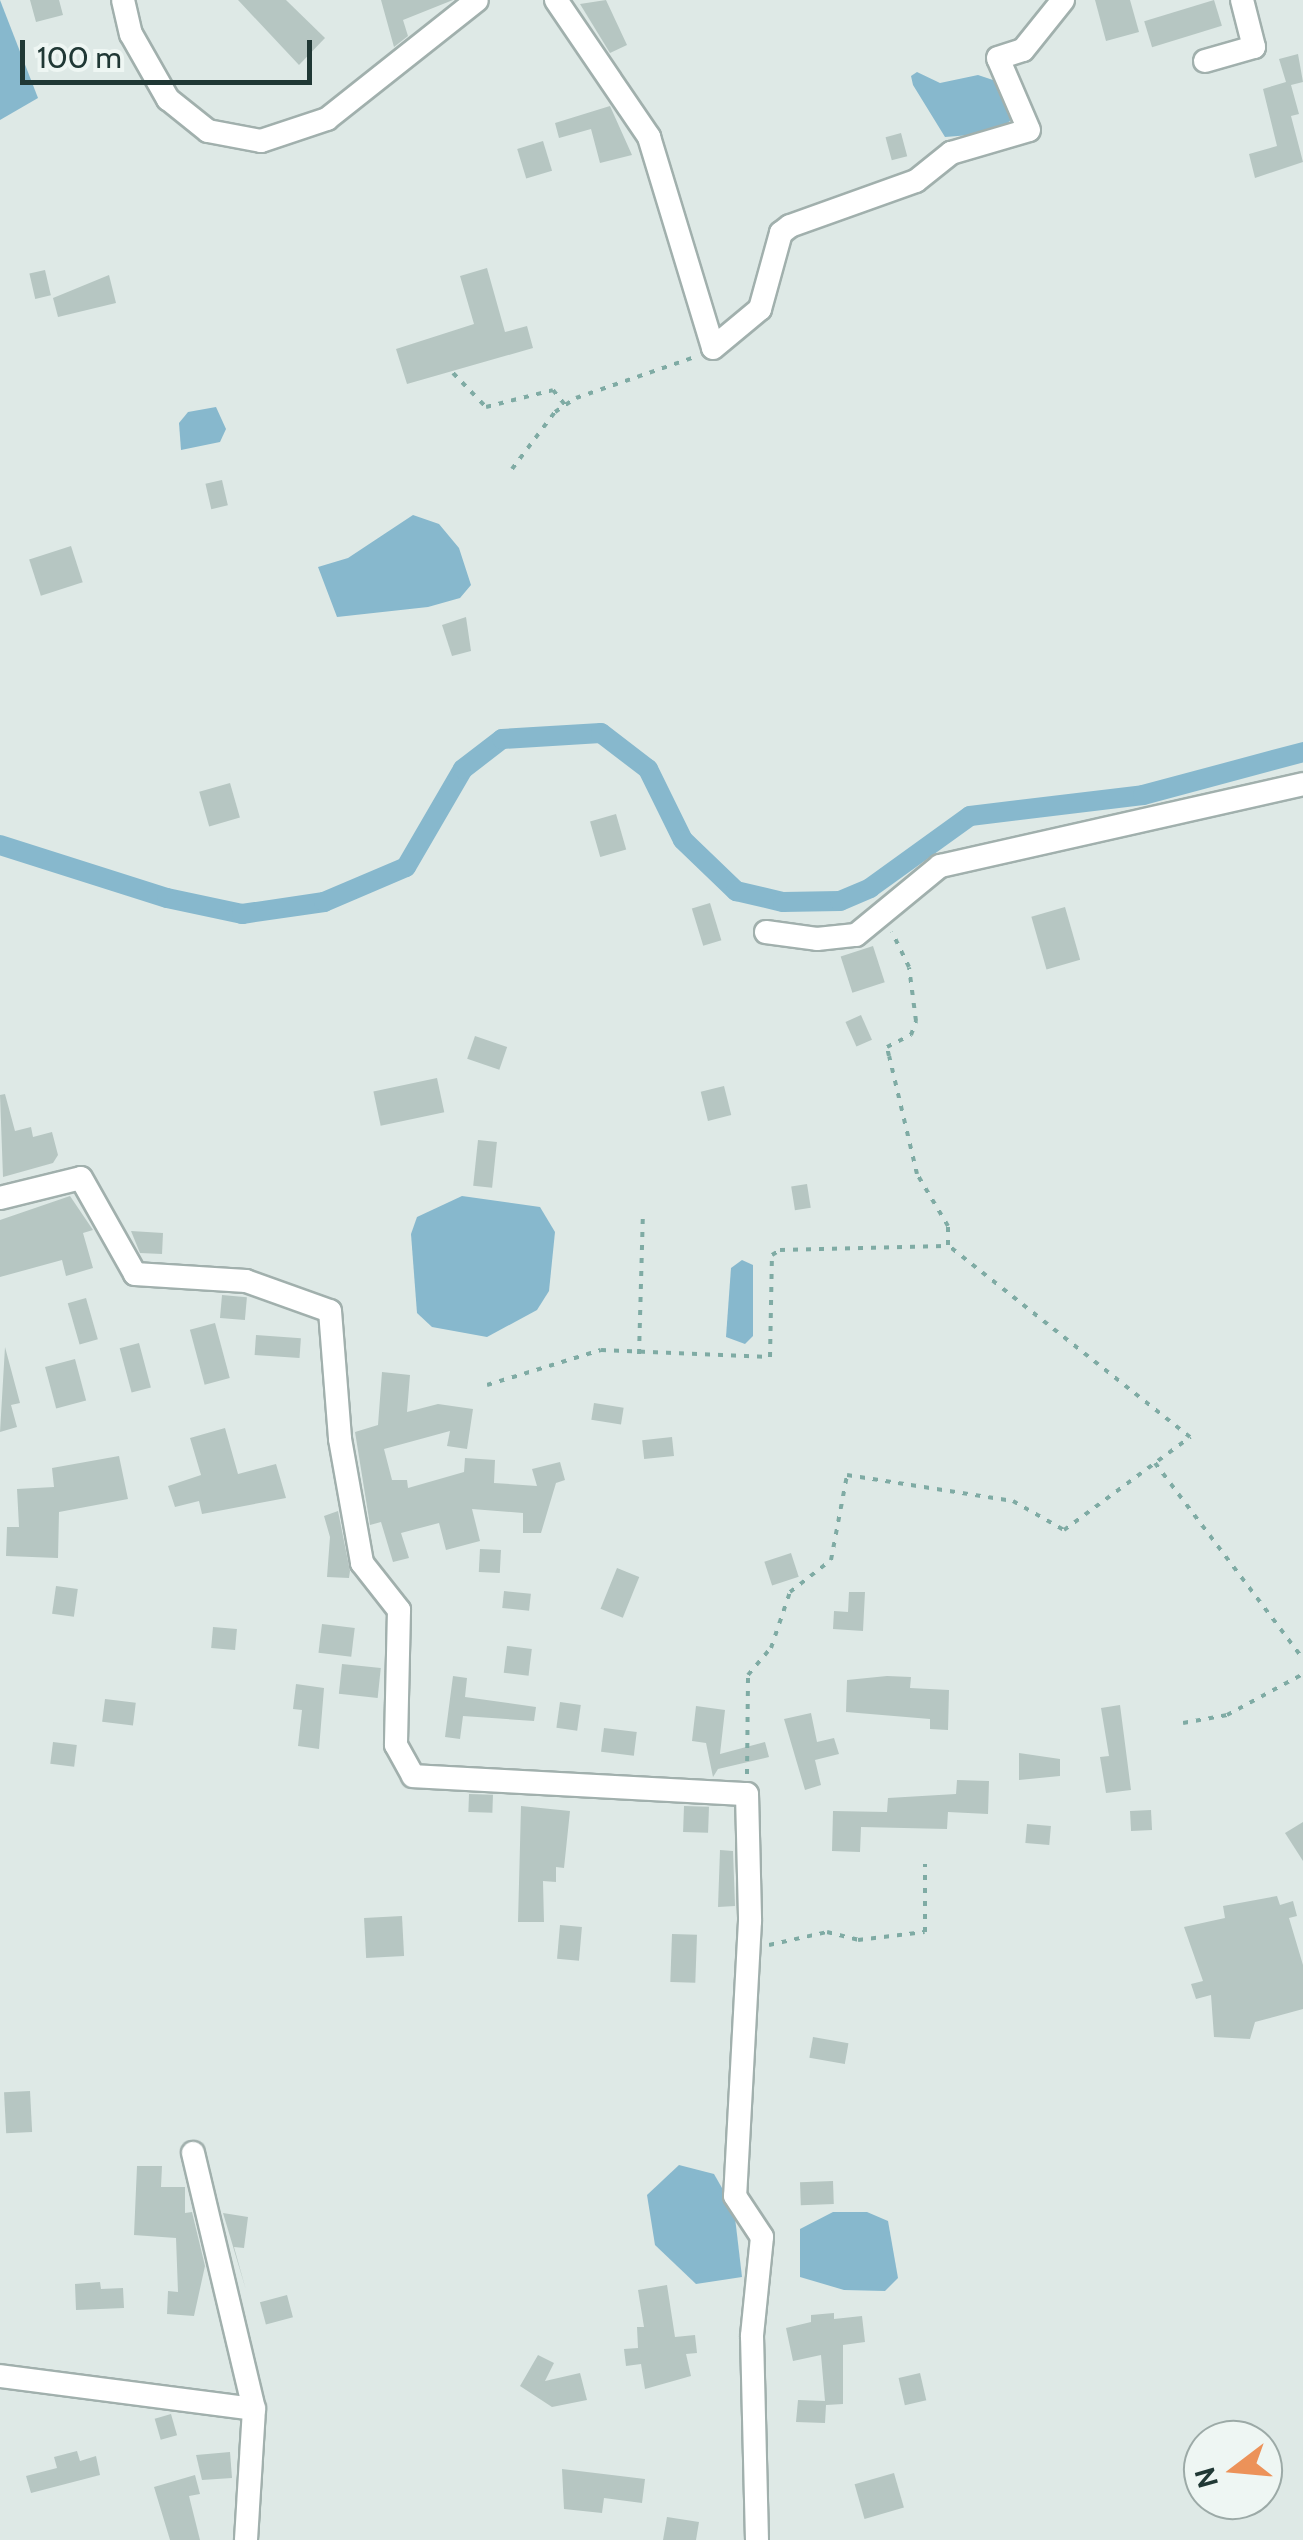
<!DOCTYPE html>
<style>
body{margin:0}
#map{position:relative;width:1303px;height:2540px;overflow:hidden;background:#dee9e6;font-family:Cabin,sans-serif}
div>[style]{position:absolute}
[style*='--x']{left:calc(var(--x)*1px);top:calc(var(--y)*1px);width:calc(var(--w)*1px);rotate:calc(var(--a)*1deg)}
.water>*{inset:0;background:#87b8cd}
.canal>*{height:20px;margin:-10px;padding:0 10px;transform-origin:10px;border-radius:10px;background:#87b8cd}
.building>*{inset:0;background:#b6c6c2;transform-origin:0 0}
.path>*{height:4px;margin-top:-2px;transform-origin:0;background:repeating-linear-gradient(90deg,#7faba4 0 5px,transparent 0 13px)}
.roads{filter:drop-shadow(2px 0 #a1b0ad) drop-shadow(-2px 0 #a1b0ad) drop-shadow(0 2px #a1b0ad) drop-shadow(0 -2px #a1b0ad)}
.street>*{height:22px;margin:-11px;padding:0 11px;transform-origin:11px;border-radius:11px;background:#fff}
span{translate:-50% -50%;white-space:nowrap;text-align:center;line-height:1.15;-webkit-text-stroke:9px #eef6f3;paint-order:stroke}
.north{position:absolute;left:1183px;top:2420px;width:100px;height:100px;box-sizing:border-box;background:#eef6f3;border:2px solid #9caaa7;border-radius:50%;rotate:254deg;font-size:28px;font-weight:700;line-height:40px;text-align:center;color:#203835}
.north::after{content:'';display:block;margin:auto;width:35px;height:45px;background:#ec9259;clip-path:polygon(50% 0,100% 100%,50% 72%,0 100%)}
.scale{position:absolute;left:20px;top:40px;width:292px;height:45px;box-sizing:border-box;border:5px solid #203835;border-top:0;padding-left:12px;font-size:30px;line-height:35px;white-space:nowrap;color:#203835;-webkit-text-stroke:8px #eef6f3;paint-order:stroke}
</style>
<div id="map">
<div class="water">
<div style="clip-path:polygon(0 0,38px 98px,0 120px)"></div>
<div style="clip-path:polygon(917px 72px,940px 83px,978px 75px,999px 82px,1012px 119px,996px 133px,945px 137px,913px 85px,911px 76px)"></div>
<div style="clip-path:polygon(216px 407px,226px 429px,220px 442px,181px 450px,179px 423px,188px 412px)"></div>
<div style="clip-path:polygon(413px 515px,439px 524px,459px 548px,471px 585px,460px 598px,428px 607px,337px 617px,318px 567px,348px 558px)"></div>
<div style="clip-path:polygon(462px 1196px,540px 1207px,555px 1232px,549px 1291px,537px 1310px,487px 1337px,432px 1327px,417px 1313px,411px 1234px,417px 1217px)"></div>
<div style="clip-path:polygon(742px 1260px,753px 1265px,753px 1336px,745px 1344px,726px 1337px,731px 1268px)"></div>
<div style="clip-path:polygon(679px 2165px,714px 2174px,734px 2209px,742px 2277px,696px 2284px,655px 2245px,647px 2195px)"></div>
<div style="clip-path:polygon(833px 2212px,867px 2212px,888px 2221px,898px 2278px,885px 2291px,844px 2290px,800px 2277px,800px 2229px)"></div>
</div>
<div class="canal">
<div style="--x:0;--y:845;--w:175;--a:17.6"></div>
<div style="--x:167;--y:898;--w:77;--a:12"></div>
<div style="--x:242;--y:914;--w:83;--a:-8.3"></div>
<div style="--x:324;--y:902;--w:89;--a:-23.1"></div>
<div style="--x:406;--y:867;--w:113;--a:-59.8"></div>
<div style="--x:463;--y:769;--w:49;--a:-37.6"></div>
<div style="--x:502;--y:739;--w:99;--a:-3.5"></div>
<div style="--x:601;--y:733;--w:59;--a:37.5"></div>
<div style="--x:648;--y:769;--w:79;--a:63.8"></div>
<div style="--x:683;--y:840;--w:74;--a:43.9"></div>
<div style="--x:736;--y:891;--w:48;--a:13.2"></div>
<div style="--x:783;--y:902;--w:57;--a:-1"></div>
<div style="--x:840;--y:901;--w:33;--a:-23"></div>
<div style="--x:870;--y:888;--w:123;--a:-35.8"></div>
<div style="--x:970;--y:816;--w:174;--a:-6.9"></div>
<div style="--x:1143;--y:795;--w:166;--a:-15"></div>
</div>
<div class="building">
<div style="clip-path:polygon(30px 0,59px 0,63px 15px,36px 22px)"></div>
<div style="clip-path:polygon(238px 0,286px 0,325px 38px,299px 65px)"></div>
<div style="clip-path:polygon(381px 0,453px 0,403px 20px,408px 36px,394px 47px)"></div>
<div style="clip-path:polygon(606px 0,627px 45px,610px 53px,580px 4px)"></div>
<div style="clip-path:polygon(1095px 0,1130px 0,1139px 32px,1106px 41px)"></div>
<div style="left:1214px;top:0;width:27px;height:73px;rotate:73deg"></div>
<div style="clip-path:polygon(1298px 54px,1303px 82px,1291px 85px,1299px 114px,1291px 116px,1303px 162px,1255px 178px,1249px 154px,1277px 146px,1263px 89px,1286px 82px,1279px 59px)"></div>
<div style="clip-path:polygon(610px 106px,632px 155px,600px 163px,591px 129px,559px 138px,555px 123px)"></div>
<div style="left:901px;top:133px;width:24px;height:16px;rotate:75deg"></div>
<div style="left:543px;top:141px;width:31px;height:27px;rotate:73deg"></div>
<div style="clip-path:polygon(487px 268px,505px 332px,527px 326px,533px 348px,407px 384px,396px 349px,474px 324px,460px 276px)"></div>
<div style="left:45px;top:270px;width:26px;height:16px;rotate:77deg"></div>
<div style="clip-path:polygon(109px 275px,116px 303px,58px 317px,53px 298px)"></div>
<div style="left:222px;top:480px;width:26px;height:17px;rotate:77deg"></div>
<div style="left:71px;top:546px;width:38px;height:44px;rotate:72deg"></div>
<div style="clip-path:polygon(466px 617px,471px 651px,452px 656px,442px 625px)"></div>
<div style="left:230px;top:783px;width:36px;height:32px;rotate:74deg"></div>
<div style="left:616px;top:814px;width:37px;height:27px;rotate:74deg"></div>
<div style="left:710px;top:903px;width:39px;height:19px;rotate:73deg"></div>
<div style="left:1065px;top:907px;width:55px;height:35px;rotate:74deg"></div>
<div style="left:873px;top:946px;width:38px;height:34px;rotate:72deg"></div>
<div style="left:861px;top:1015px;width:27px;height:17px;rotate:66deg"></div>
<div style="left:475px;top:1036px;width:34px;height:24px;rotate:19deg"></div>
<div style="left:437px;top:1078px;width:35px;height:65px;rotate:78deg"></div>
<div style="left:724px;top:1086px;width:30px;height:24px;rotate:76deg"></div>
<div style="clip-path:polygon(5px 1094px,15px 1131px,31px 1127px,33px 1137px,52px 1132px,58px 1155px,53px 1163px,3px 1177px,0 1095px)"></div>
<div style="left:478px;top:1140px;width:19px;height:46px;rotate:6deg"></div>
<div style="left:807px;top:1184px;width:24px;height:16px;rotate:81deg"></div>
<div style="clip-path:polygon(70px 1196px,93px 1230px,83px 1233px,93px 1268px,66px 1276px,62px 1260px,0 1277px,0 1220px)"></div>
<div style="clip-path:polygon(131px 1231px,163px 1233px,162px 1254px,140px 1253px)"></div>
<div style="left:222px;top:1295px;width:25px;height:23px;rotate:5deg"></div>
<div style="left:86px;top:1298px;width:43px;height:19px;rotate:74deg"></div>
<div style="left:215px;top:1323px;width:57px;height:26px;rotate:75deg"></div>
<div style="left:256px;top:1335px;width:45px;height:20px;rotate:4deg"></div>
<div style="left:139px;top:1343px;width:46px;height:20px;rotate:75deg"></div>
<div style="clip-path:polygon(5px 1347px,20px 1403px,11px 1405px,17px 1427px,0 1432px)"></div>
<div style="left:75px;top:1359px;width:43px;height:31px;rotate:75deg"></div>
<div style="clip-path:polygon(382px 1372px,410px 1375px,407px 1412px,438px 1404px,473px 1409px,467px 1449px,447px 1446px,450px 1431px,384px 1449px,392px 1480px,407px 1480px,408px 1488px,464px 1472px,465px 1458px,495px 1460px,494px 1483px,537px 1486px,532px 1469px,560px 1462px,565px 1480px,556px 1483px,541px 1533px,523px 1533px,523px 1513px,472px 1509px,480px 1541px,446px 1550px,439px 1523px,401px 1533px,409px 1558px,393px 1562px,381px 1522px,370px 1525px,355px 1432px,378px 1425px)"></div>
<div style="left:594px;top:1403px;width:30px;height:17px;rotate:9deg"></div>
<div style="clip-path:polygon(225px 1428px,238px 1474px,276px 1464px,286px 1498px,202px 1514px,199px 1501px,175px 1507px,168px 1486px,201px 1475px,190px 1438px)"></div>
<div style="left:672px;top:1437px;width:19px;height:30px;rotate:84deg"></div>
<div style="clip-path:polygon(119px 1456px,128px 1499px,59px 1512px,58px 1558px,6px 1556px,7px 1527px,19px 1527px,17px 1489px,54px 1487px,52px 1468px)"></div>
<div style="clip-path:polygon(338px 1511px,350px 1571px,349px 1578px,327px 1577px,330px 1537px,324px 1516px)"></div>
<div style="left:480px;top:1549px;width:21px;height:23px;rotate:3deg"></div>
<div style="left:791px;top:1553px;width:25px;height:28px;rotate:72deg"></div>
<div style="left:617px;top:1568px;width:24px;height:44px;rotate:22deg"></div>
<div style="left:56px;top:1586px;width:22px;height:28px;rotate:8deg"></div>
<div style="left:504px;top:1591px;width:27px;height:17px;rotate:6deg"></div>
<div style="clip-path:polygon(849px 1592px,865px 1592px,863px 1631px,833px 1629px,834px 1611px,848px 1612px)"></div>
<div style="left:322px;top:1624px;width:33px;height:29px;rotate:7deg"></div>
<div style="left:213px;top:1627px;width:24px;height:21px;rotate:5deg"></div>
<div style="left:507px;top:1646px;width:25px;height:27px;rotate:7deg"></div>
<div style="left:342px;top:1664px;width:39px;height:30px;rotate:6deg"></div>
<div style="clip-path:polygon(453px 1676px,467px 1678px,465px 1697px,536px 1707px,534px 1721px,463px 1716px,460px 1739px,445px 1737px)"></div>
<div style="clip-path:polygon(887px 1676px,911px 1677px,910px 1688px,949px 1690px,948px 1730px,930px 1729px,930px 1719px,846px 1712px,847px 1680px)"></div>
<div style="clip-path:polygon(296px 1684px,324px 1688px,319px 1749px,298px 1746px,302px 1710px,293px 1709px)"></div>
<div style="left:105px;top:1699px;width:31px;height:23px;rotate:7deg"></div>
<div style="left:560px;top:1702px;width:21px;height:26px;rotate:8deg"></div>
<div style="clip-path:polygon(1120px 1705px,1131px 1790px,1106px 1793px,1100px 1757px,1109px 1756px,1101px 1708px)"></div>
<div style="clip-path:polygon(696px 1706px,725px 1710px,720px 1754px,765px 1742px,769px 1757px,718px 1769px,713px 1777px,706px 1743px,692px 1741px)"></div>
<div style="clip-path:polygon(811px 1713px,817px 1742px,834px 1738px,839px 1754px,815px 1760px,821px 1785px,805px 1790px,784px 1719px)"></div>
<div style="left:604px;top:1728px;width:33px;height:24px;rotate:7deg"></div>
<div style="left:53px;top:1742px;width:24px;height:22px;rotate:7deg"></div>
<div style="clip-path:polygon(1019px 1753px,1060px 1759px,1060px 1776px,1019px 1780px)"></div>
<div style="clip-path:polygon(957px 1780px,989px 1781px,988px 1814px,948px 1812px,947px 1829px,861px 1827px,860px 1852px,832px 1851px,833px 1811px,887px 1812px,888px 1798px,956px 1794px)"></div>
<div style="left:469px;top:1794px;width:24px;height:18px;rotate:2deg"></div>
<div style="clip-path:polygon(521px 1806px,570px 1811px,564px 1868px,556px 1867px,556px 1882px,543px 1881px,544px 1922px,518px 1922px)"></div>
<div style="left:684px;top:1806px;width:25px;height:26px;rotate:2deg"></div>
<div style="left:1151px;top:1810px;width:20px;height:21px;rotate:87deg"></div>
<div style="clip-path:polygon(1303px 1822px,1303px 1861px,1285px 1833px)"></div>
<div style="left:1027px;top:1824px;width:24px;height:19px;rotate:5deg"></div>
<div style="clip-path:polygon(720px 1850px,733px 1851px,735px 1906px,718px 1907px)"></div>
<div style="clip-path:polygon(1277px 1896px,1280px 1905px,1293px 1901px,1297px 1916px,1289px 1918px,1303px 1965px,1303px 2009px,1255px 2022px,1250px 2039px,1214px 2037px,1211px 1995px,1196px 1999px,1191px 1984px,1203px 1981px,1184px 1927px,1225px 1918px,1223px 1906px)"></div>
<div style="left:402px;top:1916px;width:40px;height:38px;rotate:87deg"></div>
<div style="left:560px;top:1925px;width:22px;height:34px;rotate:5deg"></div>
<div style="left:672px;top:1934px;width:25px;height:48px;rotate:2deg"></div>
<div style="left:813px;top:2037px;width:36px;height:21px;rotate:10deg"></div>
<div style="left:30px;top:2091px;width:41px;height:26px;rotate:87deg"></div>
<div style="clip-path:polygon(137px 2166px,162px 2166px,161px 2187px,185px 2187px,185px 2213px,192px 2212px,205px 2266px,194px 2316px,167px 2314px,168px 2291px,178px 2292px,176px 2238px,134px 2235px)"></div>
<div style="left:833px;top:2181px;width:23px;height:33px;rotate:88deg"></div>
<div style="clip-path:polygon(223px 2213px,248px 2217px,244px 2248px,234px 2247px,246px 2290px)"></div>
<div style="clip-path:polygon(100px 2282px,101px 2289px,123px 2288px,124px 2308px,76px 2310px,75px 2284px)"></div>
<div style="clip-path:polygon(667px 2285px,675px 2337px,695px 2335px,697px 2353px,686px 2354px,691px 2376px,645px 2389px,641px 2364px,626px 2366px,624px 2349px,638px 2348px,637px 2327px,644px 2327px,638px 2290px)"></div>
<div style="left:287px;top:2295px;width:23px;height:28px;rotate:75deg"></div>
<div style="clip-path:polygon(834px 2313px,834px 2319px,862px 2316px,865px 2342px,843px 2345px,843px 2404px,826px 2405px,825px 2423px,796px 2422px,798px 2400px,825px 2401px,821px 2355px,793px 2361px,786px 2328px,811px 2322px,811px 2315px)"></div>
<div style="clip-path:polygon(538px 2355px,554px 2363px,545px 2381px,580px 2373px,587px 2400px,552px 2407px,520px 2386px)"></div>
<div style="left:920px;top:2373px;width:28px;height:22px;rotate:77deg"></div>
<div style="left:171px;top:2414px;width:22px;height:17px;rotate:74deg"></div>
<div style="clip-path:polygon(77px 2451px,80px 2461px,96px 2456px,100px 2475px,31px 2493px,26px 2476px,57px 2468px,54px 2457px)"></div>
<div style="clip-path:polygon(230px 2452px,232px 2478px,202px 2480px,196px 2455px)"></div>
<div style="clip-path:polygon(562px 2469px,645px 2479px,642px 2503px,604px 2498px,602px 2513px,564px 2509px)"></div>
<div style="left:894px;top:2473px;width:36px;height:41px;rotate:74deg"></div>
<div style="clip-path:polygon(195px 2475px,200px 2494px,189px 2496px,200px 2540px,170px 2540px,154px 2487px)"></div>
<div style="clip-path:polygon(667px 2517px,699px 2522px,696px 2540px,663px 2540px)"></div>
</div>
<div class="path">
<div style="--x:453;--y:373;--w:47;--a:45.9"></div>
<div style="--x:486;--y:407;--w:69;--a:-14.2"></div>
<div style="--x:553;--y:390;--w:19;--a:51"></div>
<div style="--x:512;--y:469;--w:71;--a:-53"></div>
<div style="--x:555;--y:412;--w:25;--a:-34"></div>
<div style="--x:576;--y:398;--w:126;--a:-19"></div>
<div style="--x:639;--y:1354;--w:140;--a:-88.4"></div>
<div style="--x:487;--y:1385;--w:119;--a:-17.1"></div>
<div style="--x:601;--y:1350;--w:169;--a:2.4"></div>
<div style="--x:770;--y:1357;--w:102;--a:-88.9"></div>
<div style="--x:772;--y:1255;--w:9;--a:-32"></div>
<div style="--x:780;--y:1250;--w:165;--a:-1.4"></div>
<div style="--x:1155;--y:1463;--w:246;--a:52.9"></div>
<div style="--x:1183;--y:1723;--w:45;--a:-10.3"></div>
<div style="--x:1227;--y:1715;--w:86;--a:-28.3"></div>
<div style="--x:747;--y:1774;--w:99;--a:-89.4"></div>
<div style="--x:748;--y:1675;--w:35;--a:-50"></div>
<div style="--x:771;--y:1648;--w:59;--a:-71.3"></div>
<div style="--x:790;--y:1592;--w:52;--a:-38"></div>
<div style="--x:831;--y:1560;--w:86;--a:-79.3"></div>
<div style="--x:847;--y:1475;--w:168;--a:8.9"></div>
<div style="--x:1013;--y:1501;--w:59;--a:29.6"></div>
<div style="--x:1064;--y:1530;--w:157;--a:-36.4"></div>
<div style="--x:1190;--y:1437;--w:309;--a:-141.6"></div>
<div style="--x:948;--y:1245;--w:19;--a:-90"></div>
<div style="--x:948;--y:1226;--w:61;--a:-120.8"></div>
<div style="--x:917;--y:1174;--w:121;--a:-103.3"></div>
<div style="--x:889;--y:1056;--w:9;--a:-103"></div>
<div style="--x:887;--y:1047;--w:27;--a:-27"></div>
<div style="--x:911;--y:1035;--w:15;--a:-70"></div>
<div style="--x:916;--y:1021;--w:54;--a:-97.4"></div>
<div style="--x:909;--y:967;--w:39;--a:-116"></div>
<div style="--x:769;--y:1945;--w:59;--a:-12.6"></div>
<div style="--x:827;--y:1932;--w:32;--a:14"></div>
<div style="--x:858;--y:1940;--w:67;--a:-6.8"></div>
<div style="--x:925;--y:1932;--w:68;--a:-90"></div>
</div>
<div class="roads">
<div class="street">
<div style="--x:123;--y:0;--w:35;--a:77"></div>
<div style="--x:131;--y:34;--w:75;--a:60.4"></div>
<div style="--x:168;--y:99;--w:51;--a:38.7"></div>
<div style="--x:208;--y:131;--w:54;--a:10.7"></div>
<div style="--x:261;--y:141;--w:70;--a:-18.4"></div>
<div style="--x:327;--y:119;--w:191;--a:-38.4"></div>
<div style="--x:556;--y:0;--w:166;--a:55.8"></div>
<div style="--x:649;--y:137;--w:220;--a:73.1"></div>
<div style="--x:713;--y:348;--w:61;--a:-39.7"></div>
<div style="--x:760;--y:309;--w:79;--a:-74.6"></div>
<div style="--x:781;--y:233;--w:11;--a:-38"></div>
<div style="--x:790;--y:226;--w:134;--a:-19.7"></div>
<div style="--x:916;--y:181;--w:45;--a:-38.7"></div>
<div style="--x:951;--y:153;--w:81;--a:-16.4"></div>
<div style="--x:1029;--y:130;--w:78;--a:-113.3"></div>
<div style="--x:998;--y:58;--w:26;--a:-18"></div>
<div style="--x:1023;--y:50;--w:64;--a:-51.3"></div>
<div style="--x:1205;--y:61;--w:51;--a:-15.9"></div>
<div style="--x:1254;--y:47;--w:49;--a:-104.3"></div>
<div style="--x:766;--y:932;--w:51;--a:7.8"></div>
<div style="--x:817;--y:939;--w:39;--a:-6"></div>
<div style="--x:856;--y:935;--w:109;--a:-39.4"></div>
<div style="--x:940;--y:866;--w:372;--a:-12.7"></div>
<div style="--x:0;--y:1198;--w:83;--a:-13.9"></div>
<div style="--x:81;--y:1178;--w:110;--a:60.6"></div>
<div style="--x:135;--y:1274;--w:111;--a:3.6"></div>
<div style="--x:246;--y:1281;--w:89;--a:19.7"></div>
<div style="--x:330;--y:1311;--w:128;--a:85.5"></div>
<div style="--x:340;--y:1439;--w:126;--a:79.9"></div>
<div style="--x:362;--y:1563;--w:60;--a:51.8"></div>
<div style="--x:399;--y:1610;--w:135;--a:91.3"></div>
<div style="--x:396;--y:1745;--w:35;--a:61"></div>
<div style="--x:413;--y:1776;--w:334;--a:3.1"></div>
<div style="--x:747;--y:1794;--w:127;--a:88.6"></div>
<div style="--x:750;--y:1921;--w:275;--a:93.1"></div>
<div style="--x:735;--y:2196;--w:49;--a:56.6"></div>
<div style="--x:762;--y:2237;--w:100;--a:95.8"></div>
<div style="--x:752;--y:2336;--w:204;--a:88.6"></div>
<div style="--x:193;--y:2153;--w:263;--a:76.6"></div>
<div style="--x:0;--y:2376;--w:256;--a:7.4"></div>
<div style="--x:254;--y:2409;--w:131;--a:93.5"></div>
</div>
</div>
<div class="north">N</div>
<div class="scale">100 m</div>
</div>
